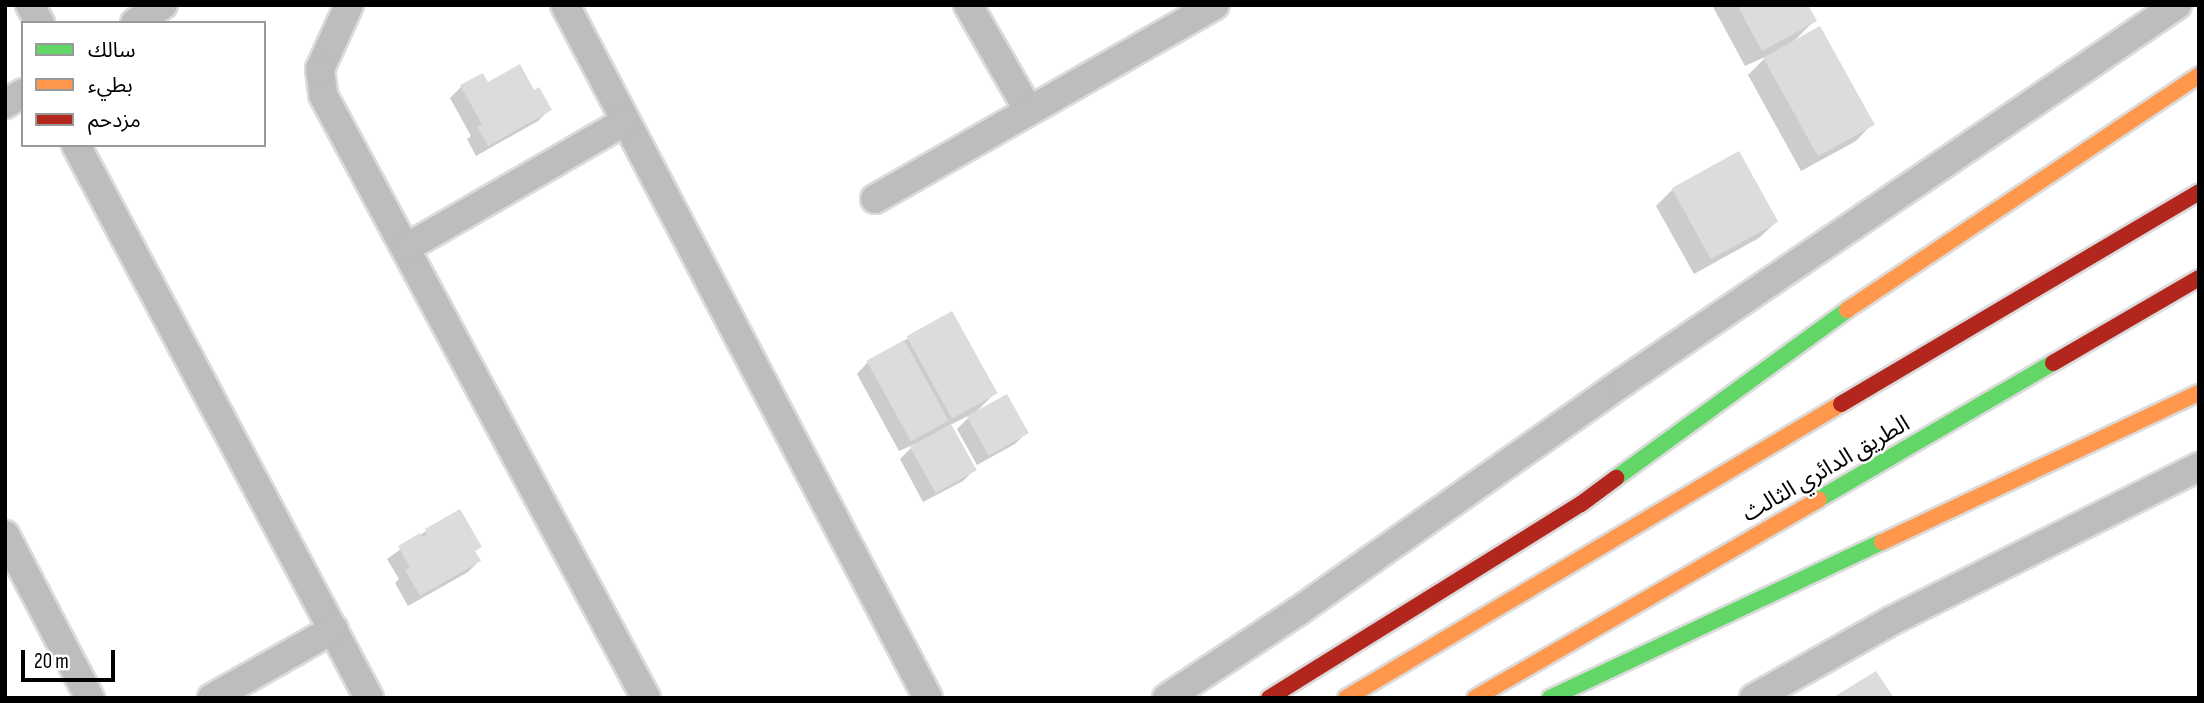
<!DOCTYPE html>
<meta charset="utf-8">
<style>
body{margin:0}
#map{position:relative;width:2204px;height:703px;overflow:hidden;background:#fff;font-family:"Sofia Sans Condensed","Noto Sans Arabic",sans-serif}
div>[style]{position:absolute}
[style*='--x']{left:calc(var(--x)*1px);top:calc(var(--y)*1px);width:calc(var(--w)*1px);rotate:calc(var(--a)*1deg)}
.shadow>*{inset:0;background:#0003}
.building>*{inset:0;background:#dcdcdc;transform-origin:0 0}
.roads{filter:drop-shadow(2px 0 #dbdbdb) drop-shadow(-2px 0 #dbdbdb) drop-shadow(0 2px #dbdbdb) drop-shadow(0 -2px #dbdbdb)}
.street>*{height:28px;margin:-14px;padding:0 14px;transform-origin:14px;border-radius:14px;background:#bdbdbd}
.fast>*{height:16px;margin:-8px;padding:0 8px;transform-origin:8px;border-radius:8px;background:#63d668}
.slow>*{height:16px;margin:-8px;padding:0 8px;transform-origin:8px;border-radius:8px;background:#ff974d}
.jam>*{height:16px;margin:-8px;padding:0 8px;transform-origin:8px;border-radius:8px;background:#b3261e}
span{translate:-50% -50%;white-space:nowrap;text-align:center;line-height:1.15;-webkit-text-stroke:5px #fff;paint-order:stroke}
.street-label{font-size:23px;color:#000}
.frame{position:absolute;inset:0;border:7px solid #000;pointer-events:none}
.legend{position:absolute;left:21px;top:21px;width:245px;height:126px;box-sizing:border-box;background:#fff;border:2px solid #999;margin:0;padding:9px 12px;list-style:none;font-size:21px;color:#000}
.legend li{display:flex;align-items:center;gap:14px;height:35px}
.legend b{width:35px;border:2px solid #999}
.scale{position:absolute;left:21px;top:650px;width:94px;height:32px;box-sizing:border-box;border:4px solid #000;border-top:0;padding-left:9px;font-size:21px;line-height:24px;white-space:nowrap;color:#000;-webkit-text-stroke:5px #fff;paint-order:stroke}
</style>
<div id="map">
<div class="shadow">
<div style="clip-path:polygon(1712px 5px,1806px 5px,1814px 21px,1795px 40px,1872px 124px,1856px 141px,1801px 171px,1748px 75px,1767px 56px,1745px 66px)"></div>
<div style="clip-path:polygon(487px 84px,534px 93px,549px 110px,538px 121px,476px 156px,467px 139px,471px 136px,450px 98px,461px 87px)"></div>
<div style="clip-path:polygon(1672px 190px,1776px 222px,1759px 238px,1694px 274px,1656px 206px)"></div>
<div style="clip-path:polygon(951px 313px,995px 393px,976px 412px,1026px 433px,1015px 444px,977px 465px,957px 429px,972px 414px,950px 425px,974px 470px,963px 481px,923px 502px,900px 459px,915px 444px,899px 451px,857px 374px,868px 362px)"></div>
<div style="clip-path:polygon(426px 531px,480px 547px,474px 552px,479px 561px,468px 572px,408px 606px,395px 583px,399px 579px,387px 559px)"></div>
</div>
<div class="building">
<div style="clip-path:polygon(1737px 5px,1808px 5px,1817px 21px,1762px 51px)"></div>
<div style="left:1820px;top:26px;width:113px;height:65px;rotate:61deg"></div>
<div style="clip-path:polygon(520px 64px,534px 90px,539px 87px,552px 110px,488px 146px,477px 127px,482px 124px,460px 85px,483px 73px,488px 82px)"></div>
<div style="left:1739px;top:151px;width:81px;height:77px;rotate:61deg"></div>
<div style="left:952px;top:311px;width:94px;height:52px;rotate:61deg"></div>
<div style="left:904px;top:340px;width:92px;height:43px;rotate:61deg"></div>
<div style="left:1007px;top:394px;width:45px;height:46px;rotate:61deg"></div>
<div style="left:951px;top:424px;width:53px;height:47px;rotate:61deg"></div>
<div style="clip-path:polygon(460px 509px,482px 547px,475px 551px,481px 561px,420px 596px,405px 570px,410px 568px,398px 546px,420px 533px,422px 537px,426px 535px,425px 529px)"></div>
<div style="clip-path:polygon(1876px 671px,1894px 698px,1832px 698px)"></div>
</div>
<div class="roads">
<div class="street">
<div style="--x:30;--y:5;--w:21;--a:61"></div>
<div style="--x:349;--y:5;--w:70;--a:114.4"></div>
<div style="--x:320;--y:69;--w:26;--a:83"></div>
<div style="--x:323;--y:95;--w:684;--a:61.82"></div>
<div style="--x:565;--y:5;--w:782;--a:62.35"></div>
<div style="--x:968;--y:5;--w:122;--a:60.1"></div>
<div style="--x:135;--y:23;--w:33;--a:-33"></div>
<div style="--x:5;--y:104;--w:21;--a:-31"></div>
<div style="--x:76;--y:145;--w:626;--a:62.08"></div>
<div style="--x:875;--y:199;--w:391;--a:-29.7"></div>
<div style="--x:406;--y:248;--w:252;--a:-30"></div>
<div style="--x:5;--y:535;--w:184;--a:62.5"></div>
<div style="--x:212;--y:698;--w:140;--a:-29.5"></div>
<div style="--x:1167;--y:698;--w:156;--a:-33.5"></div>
<div style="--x:1297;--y:612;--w:399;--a:-35.2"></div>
<div style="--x:1623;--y:382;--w:670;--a:-34.24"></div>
<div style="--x:1754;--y:698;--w:157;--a:-29.3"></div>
<div style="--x:1891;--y:621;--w:344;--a:-26.6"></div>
</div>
<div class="fast">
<div style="--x:1616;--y:478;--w:286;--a:-36"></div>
<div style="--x:1819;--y:499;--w:271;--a:-30.2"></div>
<div style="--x:1550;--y:698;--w:367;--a:-25.2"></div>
</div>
<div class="slow">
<div style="--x:1847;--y:310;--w:423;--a:-33.7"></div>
<div style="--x:1882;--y:542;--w:350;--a:-25.2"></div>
<div style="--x:1346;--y:698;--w:576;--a:-30.71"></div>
<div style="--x:1475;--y:698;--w:397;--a:-30"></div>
</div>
<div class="jam">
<div style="--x:2053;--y:363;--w:169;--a:-30.2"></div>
<div style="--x:1841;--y:404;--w:416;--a:-30.6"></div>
<div style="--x:1269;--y:698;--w:367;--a:-31.9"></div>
<div style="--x:1581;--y:504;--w:44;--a:-36.6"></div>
</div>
</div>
<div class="street-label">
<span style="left:1826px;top:469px;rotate:-30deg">الطريق الدائري الثالث</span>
</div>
<div class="frame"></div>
<ul class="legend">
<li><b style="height:9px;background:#63d668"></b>سالك</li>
<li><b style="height:9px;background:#ff974d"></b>بطيء</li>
<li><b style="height:9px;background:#b3261e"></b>مزدحم</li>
</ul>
<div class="scale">20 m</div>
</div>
